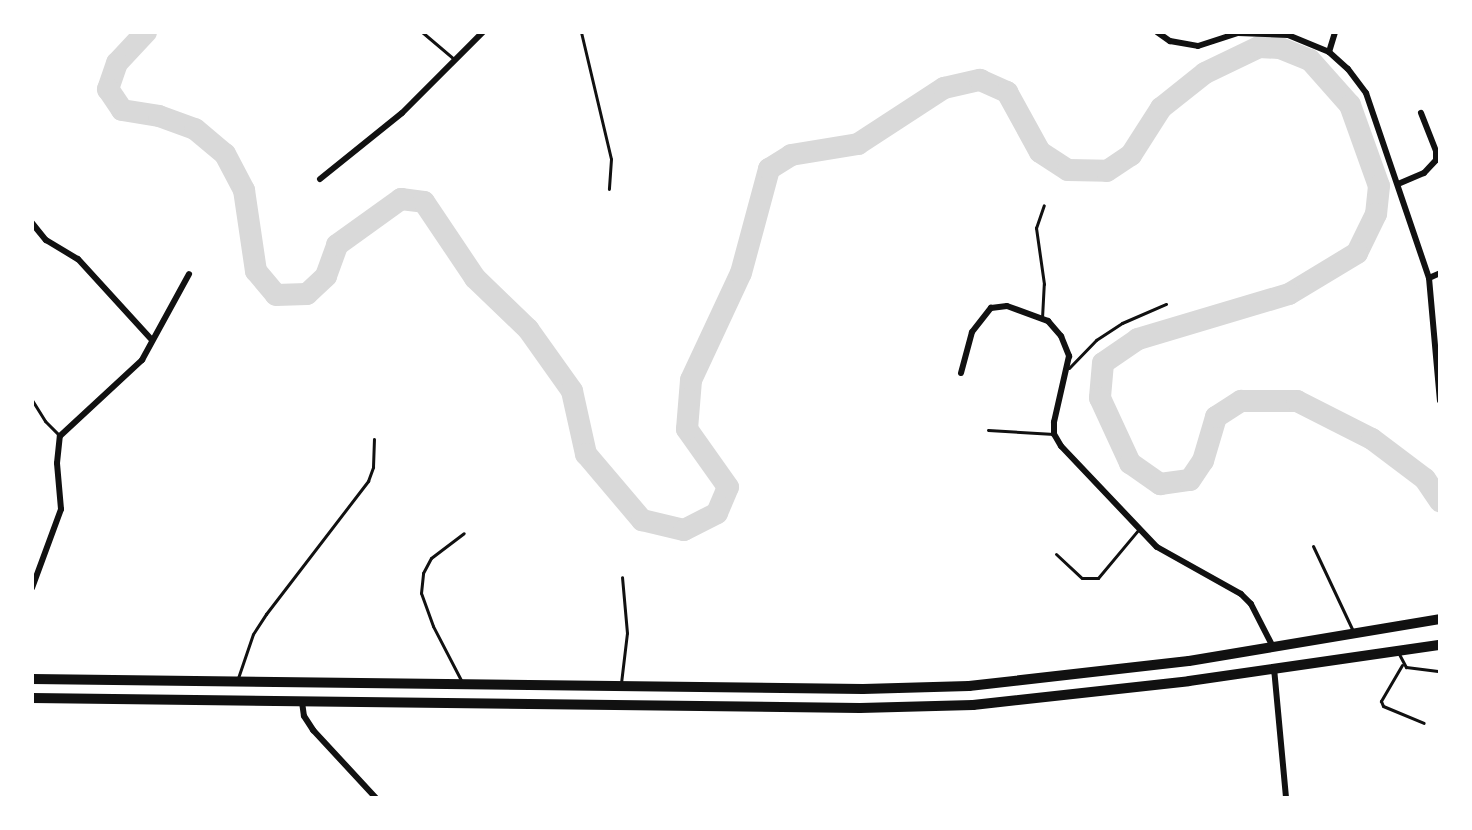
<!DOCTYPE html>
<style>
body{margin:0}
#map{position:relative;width:1472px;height:830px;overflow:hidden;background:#fff;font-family:"Fira Sans Condensed",sans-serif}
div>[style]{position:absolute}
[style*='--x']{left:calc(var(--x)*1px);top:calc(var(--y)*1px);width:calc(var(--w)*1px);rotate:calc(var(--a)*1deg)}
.river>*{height:22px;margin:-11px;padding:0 11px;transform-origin:11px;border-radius:11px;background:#d9d9d9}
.service>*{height:3px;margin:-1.5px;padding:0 1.5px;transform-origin:1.5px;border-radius:1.5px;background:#111}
.minor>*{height:6px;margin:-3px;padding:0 3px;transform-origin:3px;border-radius:3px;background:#111}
.trunk>*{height:10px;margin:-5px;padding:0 5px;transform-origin:5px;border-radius:5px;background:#111}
span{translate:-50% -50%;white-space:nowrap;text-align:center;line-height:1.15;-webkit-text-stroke:8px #fff;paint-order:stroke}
.frame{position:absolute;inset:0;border:34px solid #fff;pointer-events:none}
</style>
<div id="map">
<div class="river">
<div style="--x:146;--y:32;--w:42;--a:133.1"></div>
<div style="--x:117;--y:63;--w:28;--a:109"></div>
<div style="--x:108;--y:89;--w:25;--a:56"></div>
<div style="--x:122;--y:110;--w:37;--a:9"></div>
<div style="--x:159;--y:116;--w:38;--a:20"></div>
<div style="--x:195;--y:129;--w:39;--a:40"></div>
<div style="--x:225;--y:154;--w:41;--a:62.2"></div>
<div style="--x:244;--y:190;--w:82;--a:81.6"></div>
<div style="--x:256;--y:271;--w:31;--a:50"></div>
<div style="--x:276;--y:295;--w:31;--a:-2"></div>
<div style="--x:307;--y:294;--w:26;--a:-43"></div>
<div style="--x:326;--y:276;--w:33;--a:-70"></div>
<div style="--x:337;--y:245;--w:79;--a:-35.7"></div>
<div style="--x:401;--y:199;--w:23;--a:7"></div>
<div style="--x:424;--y:202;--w:92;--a:56.1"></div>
<div style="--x:475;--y:278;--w:74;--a:43.9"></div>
<div style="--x:528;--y:329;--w:76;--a:54.6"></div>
<div style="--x:572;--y:391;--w:65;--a:77.5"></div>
<div style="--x:586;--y:454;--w:87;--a:49.7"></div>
<div style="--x:642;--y:520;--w:43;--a:13.4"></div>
<div style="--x:684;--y:530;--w:37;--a:-27"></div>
<div style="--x:717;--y:513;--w:28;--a:-67"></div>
<div style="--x:728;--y:487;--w:71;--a:-125.3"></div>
<div style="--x:687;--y:429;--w:49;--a:-85.3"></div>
<div style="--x:691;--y:380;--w:118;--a:-65"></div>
<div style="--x:741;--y:273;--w:108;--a:-74.9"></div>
<div style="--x:769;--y:169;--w:26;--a:-32"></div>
<div style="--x:791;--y:155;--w:68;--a:-9.3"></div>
<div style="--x:858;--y:144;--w:103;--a:-33.1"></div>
<div style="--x:944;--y:88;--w:37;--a:-13"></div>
<div style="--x:980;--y:80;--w:30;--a:24"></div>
<div style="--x:1007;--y:92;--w:68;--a:61.2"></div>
<div style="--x:1040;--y:152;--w:33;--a:33"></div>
<div style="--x:1068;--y:170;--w:39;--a:1"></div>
<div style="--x:1107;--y:171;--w:29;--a:-34"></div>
<div style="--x:1131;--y:155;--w:56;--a:-57.4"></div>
<div style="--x:1161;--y:108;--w:56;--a:-38.5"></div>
<div style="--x:1205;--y:73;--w:60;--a:-25.7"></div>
<div style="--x:1259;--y:47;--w:21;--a:3"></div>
<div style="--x:1280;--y:48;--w:32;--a:22"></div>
<div style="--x:1310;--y:60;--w:60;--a:48.4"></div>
<div style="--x:1350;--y:105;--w:86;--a:70.3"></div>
<div style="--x:1379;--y:186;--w:28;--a:96"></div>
<div style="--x:1376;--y:214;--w:43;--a:116"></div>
<div style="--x:1357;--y:253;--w:79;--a:148.9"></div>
<div style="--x:1289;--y:294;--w:158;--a:163.4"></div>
<div style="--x:1138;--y:339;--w:42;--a:145.6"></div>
<div style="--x:1103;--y:363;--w:35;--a:95"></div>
<div style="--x:1100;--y:398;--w:72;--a:65.2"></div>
<div style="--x:1130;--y:463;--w:37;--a:35"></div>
<div style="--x:1160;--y:484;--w:30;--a:-8"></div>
<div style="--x:1190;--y:480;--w:23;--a:-56"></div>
<div style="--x:1203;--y:461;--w:46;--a:-73.5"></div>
<div style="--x:1216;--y:417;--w:30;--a:-33"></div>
<div style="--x:1241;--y:401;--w:56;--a:0"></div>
<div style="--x:1297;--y:401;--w:84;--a:26.9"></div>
<div style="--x:1372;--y:439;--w:66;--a:37"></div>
<div style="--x:1425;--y:479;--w:27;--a:56"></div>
</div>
<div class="service">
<div style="--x:422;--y:32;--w:42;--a:40.2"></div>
<div style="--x:581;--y:32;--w:130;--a:76.7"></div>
<div style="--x:611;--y:159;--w:30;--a:94"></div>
<div style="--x:1042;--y:318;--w:34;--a:-87"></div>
<div style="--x:1044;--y:284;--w:57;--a:-98.1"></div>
<div style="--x:1036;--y:228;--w:24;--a:-71"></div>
<div style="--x:1069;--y:368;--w:39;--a:-46"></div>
<div style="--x:1096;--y:340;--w:31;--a:-33"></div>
<div style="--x:1122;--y:323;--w:48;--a:-23.4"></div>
<div style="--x:32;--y:400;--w:25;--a:58"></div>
<div style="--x:45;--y:421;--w:21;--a:45"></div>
<div style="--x:988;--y:430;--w:66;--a:3.5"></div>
<div style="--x:1313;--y:546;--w:92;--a:64.8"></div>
<div style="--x:1056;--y:554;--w:35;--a:43"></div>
<div style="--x:1082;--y:578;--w:16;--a:0"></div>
<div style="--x:1098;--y:578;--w:64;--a:-50.1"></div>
<div style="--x:1399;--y:654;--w:15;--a:62"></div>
<div style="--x:1406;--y:667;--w:34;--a:7"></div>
<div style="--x:1402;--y:665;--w:42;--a:120.3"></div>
<div style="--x:1381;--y:701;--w:5;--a:68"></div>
<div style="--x:1383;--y:706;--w:44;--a:22.5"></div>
<div style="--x:238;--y:678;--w:46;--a:-71.2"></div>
<div style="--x:253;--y:634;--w:24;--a:-57"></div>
<div style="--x:266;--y:614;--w:168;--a:-52.5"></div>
<div style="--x:368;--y:481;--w:15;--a:-70"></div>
<div style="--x:373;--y:467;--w:28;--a:-88"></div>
<div style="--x:462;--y:682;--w:63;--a:-117.4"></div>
<div style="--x:433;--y:626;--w:35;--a:-110"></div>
<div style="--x:421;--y:593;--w:20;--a:-84"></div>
<div style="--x:423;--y:573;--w:17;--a:-62"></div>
<div style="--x:431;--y:558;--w:41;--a:-37.1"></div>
<div style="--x:621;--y:683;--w:50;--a:-83.2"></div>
<div style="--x:627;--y:633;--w:56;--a:-95.1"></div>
</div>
<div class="minor">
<div style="--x:1157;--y:32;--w:16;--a:35"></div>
<div style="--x:1170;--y:41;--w:28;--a:10"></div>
<div style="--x:1198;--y:46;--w:42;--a:-18"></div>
<div style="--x:1238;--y:33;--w:50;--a:2.3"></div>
<div style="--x:1288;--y:35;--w:44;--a:22.5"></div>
<div style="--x:1329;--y:52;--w:25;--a:42"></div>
<div style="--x:1348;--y:69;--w:30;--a:53"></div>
<div style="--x:1366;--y:93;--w:195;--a:71.2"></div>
<div style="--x:1429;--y:278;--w:123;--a:84.9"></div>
<div style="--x:1329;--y:52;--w:21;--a:-73"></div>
<div style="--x:320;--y:179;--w:105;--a:-38.8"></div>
<div style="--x:402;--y:113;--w:115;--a:-45"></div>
<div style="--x:1398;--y:184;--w:28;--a:-23"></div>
<div style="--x:1424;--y:173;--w:18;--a:-47"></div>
<div style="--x:1436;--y:160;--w:9;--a:-90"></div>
<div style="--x:1436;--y:151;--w:41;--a:-111.5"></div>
<div style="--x:32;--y:223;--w:22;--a:51"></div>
<div style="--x:46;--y:240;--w:37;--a:31"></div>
<div style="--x:78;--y:259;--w:108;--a:47.6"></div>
<div style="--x:1429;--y:278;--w:12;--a:-24"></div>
<div style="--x:961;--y:373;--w:42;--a:-75"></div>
<div style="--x:972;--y:332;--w:31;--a:-52"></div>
<div style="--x:991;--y:308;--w:16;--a:-7"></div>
<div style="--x:1007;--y:306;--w:44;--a:20.1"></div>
<div style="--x:1048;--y:321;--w:20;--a:49"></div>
<div style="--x:1061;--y:336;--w:22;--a:68"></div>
<div style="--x:1069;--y:356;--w:68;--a:102.8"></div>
<div style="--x:1054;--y:422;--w:12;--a:90"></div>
<div style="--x:1054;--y:434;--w:14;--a:60"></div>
<div style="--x:1061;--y:446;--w:139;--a:46.5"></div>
<div style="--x:1157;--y:547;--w:96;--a:29.2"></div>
<div style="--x:1241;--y:594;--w:14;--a:45"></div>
<div style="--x:1251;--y:604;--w:46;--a:62.9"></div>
<div style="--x:32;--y:588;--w:84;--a:-69.8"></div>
<div style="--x:61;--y:509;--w:46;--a:-95"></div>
<div style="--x:57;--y:463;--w:27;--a:-84"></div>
<div style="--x:60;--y:436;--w:112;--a:-42.8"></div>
<div style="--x:142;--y:360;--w:98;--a:-61.3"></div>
<div style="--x:1274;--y:668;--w:131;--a:84.7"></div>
<div style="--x:302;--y:702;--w:14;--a:82"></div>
<div style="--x:304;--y:716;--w:17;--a:57"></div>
<div style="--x:313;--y:730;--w:93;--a:47.2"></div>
</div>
<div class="trunk">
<div style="--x:32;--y:679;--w:831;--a:0.69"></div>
<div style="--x:863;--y:689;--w:106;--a:-1.6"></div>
<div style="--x:969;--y:686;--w:221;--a:-6.5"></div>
<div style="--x:1189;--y:661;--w:254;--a:-9.5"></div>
<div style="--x:32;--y:698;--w:828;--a:0.69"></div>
<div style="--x:860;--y:708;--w:113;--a:-1.5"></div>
<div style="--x:973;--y:705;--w:217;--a:-6.3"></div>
<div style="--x:1189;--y:681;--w:254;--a:-8.2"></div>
</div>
<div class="frame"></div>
</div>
